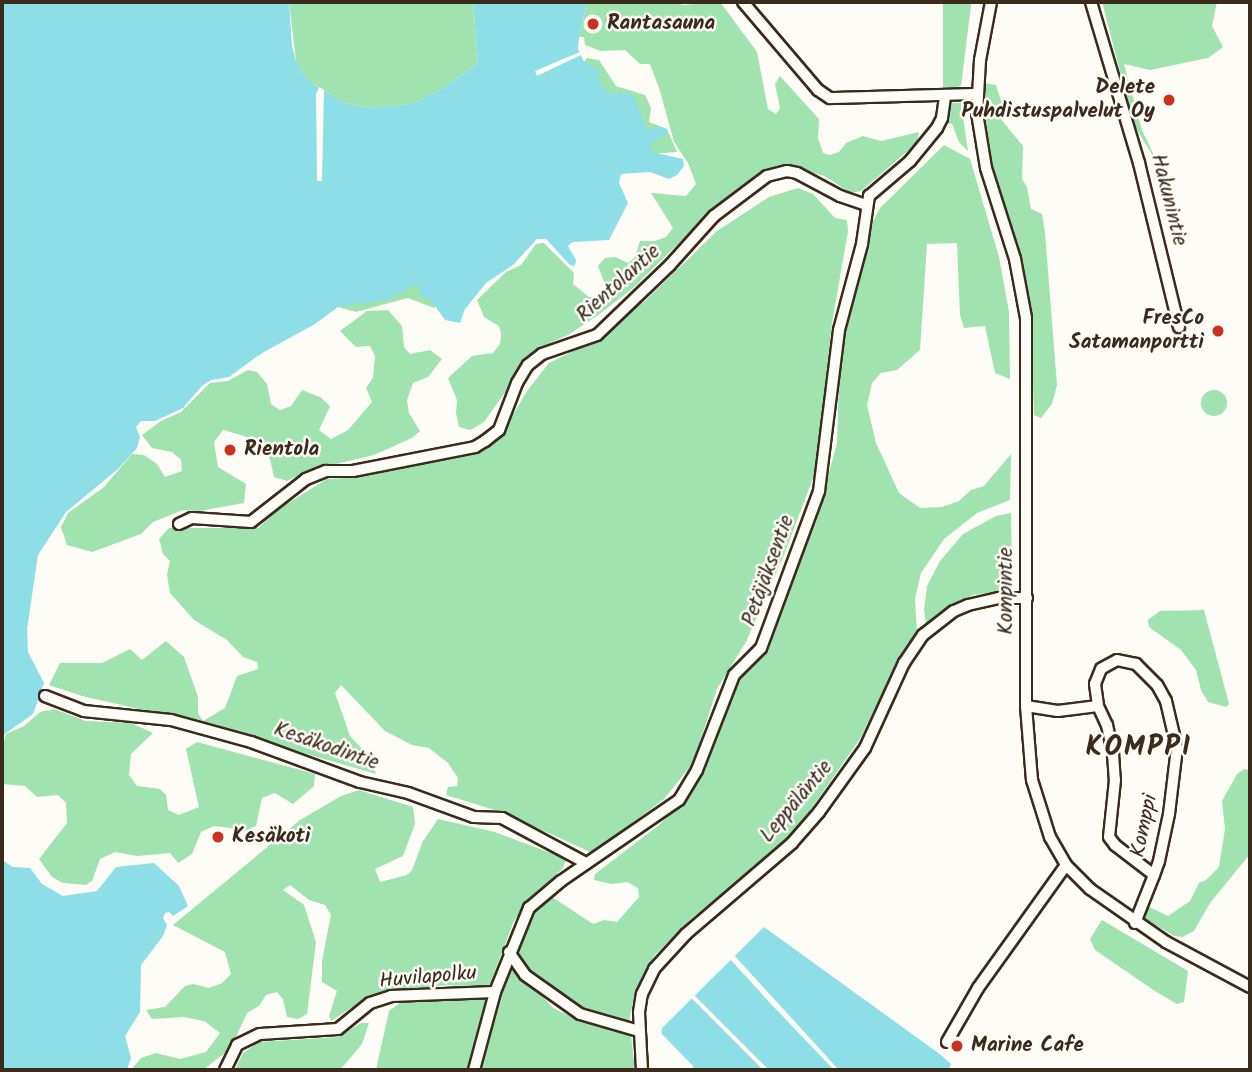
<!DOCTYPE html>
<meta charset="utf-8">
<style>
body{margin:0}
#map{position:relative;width:1252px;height:1072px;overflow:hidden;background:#fdfcf7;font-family:Kalam,sans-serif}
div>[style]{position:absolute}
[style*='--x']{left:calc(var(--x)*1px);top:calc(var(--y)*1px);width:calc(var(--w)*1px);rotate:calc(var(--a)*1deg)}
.green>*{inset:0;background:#a1e3ae}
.round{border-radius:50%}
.water>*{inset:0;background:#8ddee6}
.pier>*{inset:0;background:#fdfcf7;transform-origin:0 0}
.roads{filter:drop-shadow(2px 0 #3b2a1e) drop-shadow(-2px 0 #3b2a1e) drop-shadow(0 2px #3b2a1e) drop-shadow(0 -2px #3b2a1e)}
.minor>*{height:10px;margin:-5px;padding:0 5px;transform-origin:5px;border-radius:5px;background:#fdfcf7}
.dots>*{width:19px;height:19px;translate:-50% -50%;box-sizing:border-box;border:4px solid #fdfcf7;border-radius:50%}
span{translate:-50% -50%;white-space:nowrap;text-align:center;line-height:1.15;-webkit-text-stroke:5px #fdfcf7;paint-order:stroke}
.poi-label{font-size:21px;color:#3b2a1e;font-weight:700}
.left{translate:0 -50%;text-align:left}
.right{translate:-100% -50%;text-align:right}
.street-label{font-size:21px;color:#3b2a1e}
.district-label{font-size:28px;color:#3b2a1e;font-weight:700;letter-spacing:2px}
.frame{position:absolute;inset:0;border:4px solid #3b2a1e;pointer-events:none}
</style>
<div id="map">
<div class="green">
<div style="clip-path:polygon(289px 2px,473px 2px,478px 63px,442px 89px,412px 104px,369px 108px,342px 102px,308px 80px,296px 61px)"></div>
<div style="clip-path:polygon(587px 2px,675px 2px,683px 5px,720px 2px,757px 52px,768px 109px,776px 114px,780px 108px,775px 84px,780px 76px,819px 119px,818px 138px,823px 153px,830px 155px,839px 152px,846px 143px,863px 136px,881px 141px,919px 132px,917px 143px,861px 191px,851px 193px,824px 176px,797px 168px,770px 169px,717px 206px,633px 288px,597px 316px,568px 335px,536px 349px,484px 422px,470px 430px,459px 427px,456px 413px,457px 400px,448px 378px,472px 356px,493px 353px,500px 344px,501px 334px,499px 326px,484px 317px,477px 300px,506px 272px,521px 265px,536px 244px,544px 243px,574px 273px,573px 284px,589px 297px,599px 296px,607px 290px,598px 266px,605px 258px,615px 257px,628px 263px,635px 257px,640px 241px,655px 241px,666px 237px,673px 228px,651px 193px,686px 196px,696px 184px,688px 163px,674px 142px,660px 91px,650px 64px,640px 64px,625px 50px,601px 51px,585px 45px,584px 37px,579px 37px)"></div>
<div style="clip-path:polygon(943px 2px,970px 2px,971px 6px,961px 86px,956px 87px,943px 87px)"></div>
<div style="clip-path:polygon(1102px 2px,1217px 2px,1212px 26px,1223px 47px,1208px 58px,1150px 70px,1124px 64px,1142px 130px,1159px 166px,1134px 125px)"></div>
<div style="clip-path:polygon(587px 58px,599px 60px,616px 86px,645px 95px,651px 108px,649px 122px,667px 129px,677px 152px,638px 155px,584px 62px)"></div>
<div style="clip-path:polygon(985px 83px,996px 85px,1002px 104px,1000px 118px,1023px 146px,1022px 179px,1027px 187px,1031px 209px,1042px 214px,1045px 233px,1057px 385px,1052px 404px,1041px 418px,1034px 415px,1030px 300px,1019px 251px,990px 159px,984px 126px)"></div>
<div style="clip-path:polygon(950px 103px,961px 103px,968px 151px,959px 142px,952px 124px,944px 123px)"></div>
<div style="clip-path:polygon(944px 145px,970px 159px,999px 257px,1009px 312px,1010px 379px,995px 373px,985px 326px,964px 328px,960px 315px,957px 243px,927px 244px,920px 350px,897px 370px,881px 373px,872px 383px,867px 405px,876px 443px,899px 493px,920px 508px,942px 507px,959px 501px,971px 490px,984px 486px,1011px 454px,1010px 500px,977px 513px,944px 539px,921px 573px,915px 599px,917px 632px,899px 659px,860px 739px,806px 816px,777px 849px,693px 917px,654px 956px,634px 997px,629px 1022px,612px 1020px,571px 1002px,527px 970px,516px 948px,535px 910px,549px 895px,593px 924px,604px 920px,617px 922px,639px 897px,638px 888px,627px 882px,612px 884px,594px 880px,595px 874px,659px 825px,683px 802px,700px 778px,736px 683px,745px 670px,768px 652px,793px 570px,816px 521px,837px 443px,839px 379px,845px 329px,861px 275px,865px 237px,880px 208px)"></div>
<div style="clip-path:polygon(798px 188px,813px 194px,835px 218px,847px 220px,848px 231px,832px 323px,815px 473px,784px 555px,746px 642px,717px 689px,693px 763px,664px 799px,593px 853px,501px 812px,446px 795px,448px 787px,457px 786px,458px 778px,448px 763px,429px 748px,412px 745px,385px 731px,341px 685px,335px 693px,350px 736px,370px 757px,376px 774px,200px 723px,82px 696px,49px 685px,60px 663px,102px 663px,130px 649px,142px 660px,166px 641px,184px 657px,198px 697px,198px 713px,203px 721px,225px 708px,237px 676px,258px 669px,257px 662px,243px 657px,227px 640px,194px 620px,170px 593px,167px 575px,170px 561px,163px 554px,159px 539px,169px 528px,258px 528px,280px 508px,327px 479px,361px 477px,403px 464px,468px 455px,501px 435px,527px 391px,549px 363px,582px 347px,645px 301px,717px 231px,769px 197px)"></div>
<div style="clip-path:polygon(402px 278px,421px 284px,437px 305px,434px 308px,408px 298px,356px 312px,338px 307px,347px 296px)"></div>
<div style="clip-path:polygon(388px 310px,402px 326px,404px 347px,410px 354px,430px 350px,442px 359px,428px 377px,413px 383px,407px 400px,409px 413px,420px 431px,412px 438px,374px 455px,310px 470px,287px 481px,274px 477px,270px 459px,260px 448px,244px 436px,223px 430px,214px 442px,218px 467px,246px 484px,244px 503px,199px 511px,183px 510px,153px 522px,141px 534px,92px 552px,67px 545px,61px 527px,68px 513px,104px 487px,132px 454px,144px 455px,157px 464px,165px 477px,182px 471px,181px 460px,172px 452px,152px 448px,142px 435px,161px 421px,181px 412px,210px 383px,228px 381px,248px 370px,257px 372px,267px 384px,271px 404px,280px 410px,291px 406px,302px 390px,320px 397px,330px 406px,319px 430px,331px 439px,348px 430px,372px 402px,366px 388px,373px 378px,375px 356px,370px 346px,356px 347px,340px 331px,367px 311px)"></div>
<div class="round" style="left:1201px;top:390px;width:26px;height:26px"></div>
<div style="clip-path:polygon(1011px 513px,1012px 577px,1008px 590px,973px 595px,940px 612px,926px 624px,924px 610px,927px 586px,940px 561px,963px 534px,996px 516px)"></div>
<div style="clip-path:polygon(1204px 610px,1229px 704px,1226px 707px,1208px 702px,1201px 690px,1196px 670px,1181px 650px,1149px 627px,1148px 620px,1160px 611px)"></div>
<div style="clip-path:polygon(54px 709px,86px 721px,131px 723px,153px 733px,131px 754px,129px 775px,137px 786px,160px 789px,166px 795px,168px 810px,179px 815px,199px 807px,186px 749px,197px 742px,315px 774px,314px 786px,293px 804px,275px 793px,262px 798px,256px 826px,237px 835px,231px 828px,214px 826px,201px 832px,192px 854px,178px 863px,170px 853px,137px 856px,115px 852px,100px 859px,92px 881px,86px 885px,63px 883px,52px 877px,39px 859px,67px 823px,66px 803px,58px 795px,37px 797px,25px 786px,2px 784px,2px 748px,6px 734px,24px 726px,40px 712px)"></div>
<div style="clip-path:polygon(1244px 769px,1249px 770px,1250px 776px,1250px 854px,1210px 903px,1194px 931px,1182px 937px,1174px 936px,1141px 916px,1145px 905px,1168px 916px,1190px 901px,1199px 883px,1206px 880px,1219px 867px,1225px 829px,1222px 801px,1237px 774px)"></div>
<div style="clip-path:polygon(359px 790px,413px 807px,415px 824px,403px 856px,375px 869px,380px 882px,407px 875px,412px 870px,423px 841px,438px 819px,495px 832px,567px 859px,562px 869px,526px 903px,513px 923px,490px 984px,486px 987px,448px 985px,383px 992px,371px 995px,331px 1021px,329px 1016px,337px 991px,322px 982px,322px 961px,331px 915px,325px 905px,309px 900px,290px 885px,283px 890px,304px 905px,316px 942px,307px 1014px,298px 1019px,287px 1017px,283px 999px,277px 992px,266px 995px,259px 1006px,247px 1013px,231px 1048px,203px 1070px,131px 1070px,141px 1058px,156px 1053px,180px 1059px,206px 1052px,220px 1033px,204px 1021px,184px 1017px,152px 1019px,146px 1010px,165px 1007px,185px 986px,193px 984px,209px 988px,222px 983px,231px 974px,225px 952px,173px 925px,300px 820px,341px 796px)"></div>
<div style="clip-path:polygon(1102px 920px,1188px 971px,1184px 1002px,1177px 1004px,1155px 991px,1095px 950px,1090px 939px)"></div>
<div style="clip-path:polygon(510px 962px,553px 1008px,578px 1020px,631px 1036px,635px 1070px,482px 1070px,492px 1023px)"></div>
<div style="clip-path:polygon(486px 998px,468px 1070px,376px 1070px,389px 1011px,401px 1002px)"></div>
<div style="clip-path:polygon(361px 1023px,369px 1023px,362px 1044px,340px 1070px,235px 1070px,243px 1053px,259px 1042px,338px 1037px)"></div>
</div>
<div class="water">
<div style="clip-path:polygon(2px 2px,289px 2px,292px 46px,296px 61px,308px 80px,342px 102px,369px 108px,412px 104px,442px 89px,478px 63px,473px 2px,587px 2px,579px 37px,578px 49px,584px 62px,599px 69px,600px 85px,610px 94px,627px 93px,634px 96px,646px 129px,662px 127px,667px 129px,665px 135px,654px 141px,650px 148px,652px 152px,683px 159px,684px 166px,677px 175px,669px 179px,650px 172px,621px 174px,619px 183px,628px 203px,609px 240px,573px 242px,568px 246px,576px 260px,575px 266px,570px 265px,546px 239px,537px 239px,513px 265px,486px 283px,465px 309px,460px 323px,445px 320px,430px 299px,420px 296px,420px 287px,415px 284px,390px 299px,338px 307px,315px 324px,262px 353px,229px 377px,211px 380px,202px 386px,183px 408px,155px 421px,141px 421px,136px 427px,140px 437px,137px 448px,118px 469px,66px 512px,38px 555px,27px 629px,28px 652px,44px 683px,33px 714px,2px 736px)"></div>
<div style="clip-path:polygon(2px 860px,13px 867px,30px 868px,42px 884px,63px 896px,97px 891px,116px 867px,154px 863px,179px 886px,188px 906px,173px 916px,169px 912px,165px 913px,163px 918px,167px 925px,163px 936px,141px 965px,140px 1012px,125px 1036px,131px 1058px,127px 1070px,2px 1070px)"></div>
<div style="clip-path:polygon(764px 927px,941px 1055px,951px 1064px,948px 1070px,690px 1070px,690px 1065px,661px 1035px,662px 1028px)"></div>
</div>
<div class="pier">
<div style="clip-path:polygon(580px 52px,581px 55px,537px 76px,535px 71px)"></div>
<div style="clip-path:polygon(319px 87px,324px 90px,322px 181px,317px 181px,316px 94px)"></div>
<div style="clip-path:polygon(733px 954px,839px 1070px,834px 1070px,771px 1004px,729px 958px)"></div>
<div style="left:691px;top:992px;width:110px;height:4px;rotate:45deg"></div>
<div style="clip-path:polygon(658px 1030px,693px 1066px,694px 1070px,690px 1070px,658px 1037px)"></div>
</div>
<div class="roads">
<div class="minor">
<div style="--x:743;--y:2;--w:116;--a:49.6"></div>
<div style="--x:818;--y:90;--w:14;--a:34"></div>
<div style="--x:830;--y:98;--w:147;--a:-1.6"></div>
<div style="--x:991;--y:2;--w:59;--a:100.7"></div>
<div style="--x:980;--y:60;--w:53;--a:93.2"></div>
<div style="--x:977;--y:113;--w:56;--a:80.7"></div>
<div style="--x:986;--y:168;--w:96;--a:72.3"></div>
<div style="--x:1015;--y:259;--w:60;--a:79.4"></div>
<div style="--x:1026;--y:318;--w:388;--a:90"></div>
<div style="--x:1026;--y:706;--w:74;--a:85.4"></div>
<div style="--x:1032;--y:780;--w:60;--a:72.5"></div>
<div style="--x:1050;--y:837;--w:32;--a:60"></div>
<div style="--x:1066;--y:865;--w:34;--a:45"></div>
<div style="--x:1090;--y:889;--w:93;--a:34.9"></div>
<div style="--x:1166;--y:942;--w:95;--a:28.2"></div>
<div style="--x:1091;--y:2;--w:168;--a:73.4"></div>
<div style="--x:1139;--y:163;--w:169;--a:76.3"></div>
<div style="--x:179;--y:524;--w:14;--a:-25"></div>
<div style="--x:192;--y:518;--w:59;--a:3.9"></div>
<div style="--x:251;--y:522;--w:70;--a:-38"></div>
<div style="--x:306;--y:479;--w:22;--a:-22"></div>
<div style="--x:326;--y:471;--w:27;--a:0"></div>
<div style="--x:353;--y:471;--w:124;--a:-11.1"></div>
<div style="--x:475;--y:447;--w:12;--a:-31"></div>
<div style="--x:485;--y:441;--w:18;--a:-38"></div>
<div style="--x:499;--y:430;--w:50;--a:-69"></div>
<div style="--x:517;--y:383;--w:21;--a:-59"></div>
<div style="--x:528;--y:365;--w:18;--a:-38"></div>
<div style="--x:542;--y:354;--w:58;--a:-19.1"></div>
<div style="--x:597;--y:335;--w:101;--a:-43.8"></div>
<div style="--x:670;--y:265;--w:66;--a:-48.1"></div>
<div style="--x:714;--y:216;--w:66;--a:-37"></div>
<div style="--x:767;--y:176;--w:21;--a:-14"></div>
<div style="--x:787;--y:171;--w:10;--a:11"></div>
<div style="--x:797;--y:173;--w:49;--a:28.1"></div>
<div style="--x:840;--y:196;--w:28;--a:19"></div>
<div style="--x:45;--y:696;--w:42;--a:21"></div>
<div style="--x:84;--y:711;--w:87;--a:5.9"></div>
<div style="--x:171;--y:720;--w:83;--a:15.4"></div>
<div style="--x:251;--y:742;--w:116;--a:20.2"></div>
<div style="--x:360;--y:782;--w:49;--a:12.9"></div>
<div style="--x:408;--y:793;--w:70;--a:20"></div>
<div style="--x:474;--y:817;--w:28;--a:2"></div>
<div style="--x:502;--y:818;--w:95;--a:28.2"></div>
<div style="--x:1026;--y:706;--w:32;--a:9"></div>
<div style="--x:1058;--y:711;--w:40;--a:-7.1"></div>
<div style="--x:1135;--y:923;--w:52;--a:-68.4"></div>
<div style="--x:1154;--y:875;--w:15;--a:-70"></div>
<div style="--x:1159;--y:861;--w:48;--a:-78"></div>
<div style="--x:1169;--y:814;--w:66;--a:-83.1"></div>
<div style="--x:1177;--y:748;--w:48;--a:-103.2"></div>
<div style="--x:1166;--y:701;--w:18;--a:-119"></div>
<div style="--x:1157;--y:685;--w:30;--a:-135"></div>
<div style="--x:1136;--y:664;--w:19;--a:-168"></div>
<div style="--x:1117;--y:660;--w:18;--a:151"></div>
<div style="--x:1101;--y:669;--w:16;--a:112"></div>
<div style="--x:1095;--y:684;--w:22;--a:82"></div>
<div style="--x:1098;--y:706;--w:21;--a:65"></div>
<div style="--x:1107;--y:725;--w:30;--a:78"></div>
<div style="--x:1113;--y:754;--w:26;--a:86"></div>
<div style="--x:1115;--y:780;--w:57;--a:96"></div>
<div style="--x:1109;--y:837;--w:10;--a:53"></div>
<div style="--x:1115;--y:845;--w:49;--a:37.6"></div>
<div style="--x:509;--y:952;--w:28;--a:55"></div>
<div style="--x:525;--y:975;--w:67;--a:35.3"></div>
<div style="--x:580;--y:1014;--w:61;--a:16.1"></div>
<div style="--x:947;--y:1042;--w:62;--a:-60.1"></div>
<div style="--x:978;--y:988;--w:151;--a:-54.4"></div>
<div style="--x:225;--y:1070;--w:28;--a:-64"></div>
<div style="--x:237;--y:1045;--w:25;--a:-26"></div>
<div style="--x:260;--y:1034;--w:78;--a:-3.7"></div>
<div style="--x:338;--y:1029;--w:41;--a:-39.1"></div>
<div style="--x:370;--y:1003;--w:22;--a:-18"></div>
<div style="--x:391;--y:996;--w:104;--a:-2.2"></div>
<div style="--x:474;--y:1070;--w:81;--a:-74.9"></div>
<div style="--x:495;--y:992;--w:91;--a:-68"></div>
<div style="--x:529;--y:908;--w:42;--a:-40.2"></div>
<div style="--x:561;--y:881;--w:143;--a:-34.5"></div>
<div style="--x:679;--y:800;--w:35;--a:-59"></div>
<div style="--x:697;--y:770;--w:102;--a:-68.7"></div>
<div style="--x:734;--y:675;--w:38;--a:-45"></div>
<div style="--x:761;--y:648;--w:167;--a:-69.7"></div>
<div style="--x:819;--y:491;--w:162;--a:-82.9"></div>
<div style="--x:839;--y:330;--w:89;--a:-75"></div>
<div style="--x:862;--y:244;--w:49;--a:-81.7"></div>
<div style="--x:869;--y:196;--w:54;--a:-40.5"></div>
<div style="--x:910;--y:161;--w:43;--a:-50.7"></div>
<div style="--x:937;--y:128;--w:11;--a:-63"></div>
<div style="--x:942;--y:118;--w:22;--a:-82"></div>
<div style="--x:642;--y:1070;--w:58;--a:-93"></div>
<div style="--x:639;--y:1012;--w:18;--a:-81"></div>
<div style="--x:642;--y:994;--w:28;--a:-64"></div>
<div style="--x:654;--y:969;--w:47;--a:-47.6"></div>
<div style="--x:686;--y:934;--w:140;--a:-40.6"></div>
<div style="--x:792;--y:843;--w:41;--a:-48.9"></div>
<div style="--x:819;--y:812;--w:79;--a:-54.3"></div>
<div style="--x:865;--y:748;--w:94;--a:-65.4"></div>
<div style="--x:904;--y:663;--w:34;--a:-56"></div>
<div style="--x:923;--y:635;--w:39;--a:-38"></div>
<div style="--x:954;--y:611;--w:15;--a:-23"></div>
<div style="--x:968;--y:605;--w:32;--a:-13"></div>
<div style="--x:999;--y:598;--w:28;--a:0"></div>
</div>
</div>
<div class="dots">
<div style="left:593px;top:24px;background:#c8321e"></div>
<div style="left:1169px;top:100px;background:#c8321e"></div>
<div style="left:1218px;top:331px;background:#c8321e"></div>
<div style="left:230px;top:450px;background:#c8321e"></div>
<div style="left:218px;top:837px;background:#c8321e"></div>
<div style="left:957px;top:1046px;background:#c8321e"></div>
</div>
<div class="poi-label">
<span class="left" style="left:607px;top:24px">Rantasauna</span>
<span class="right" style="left:1155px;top:100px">Delete<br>Puhdistuspalvelut Oy</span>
<span class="right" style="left:1204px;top:331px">FresCo<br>Satamanportti</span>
<span class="left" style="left:244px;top:450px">Rientola</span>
<span class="left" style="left:232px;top:837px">Kesäkoti</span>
<span class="left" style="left:971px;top:1046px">Marine Cafe</span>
</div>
<div class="street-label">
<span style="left:1168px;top:200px;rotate:76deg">Hakunintie</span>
<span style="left:619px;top:284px;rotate:-42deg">Rientolantie</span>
<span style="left:769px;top:571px;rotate:-70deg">Petäjäksentie</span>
<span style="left:1007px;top:591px;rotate:-90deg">Kompintie</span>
<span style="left:326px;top:747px;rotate:19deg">Kesäkodintie</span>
<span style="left:797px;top:802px;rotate:-50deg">Leppäläntie</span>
<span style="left:1145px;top:826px;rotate:-78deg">Komppi</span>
<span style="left:428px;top:978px;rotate:-5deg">Huvilapolku</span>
</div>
<div class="district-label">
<span style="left:1139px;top:748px">KOMPPI</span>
</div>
<div class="frame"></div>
</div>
